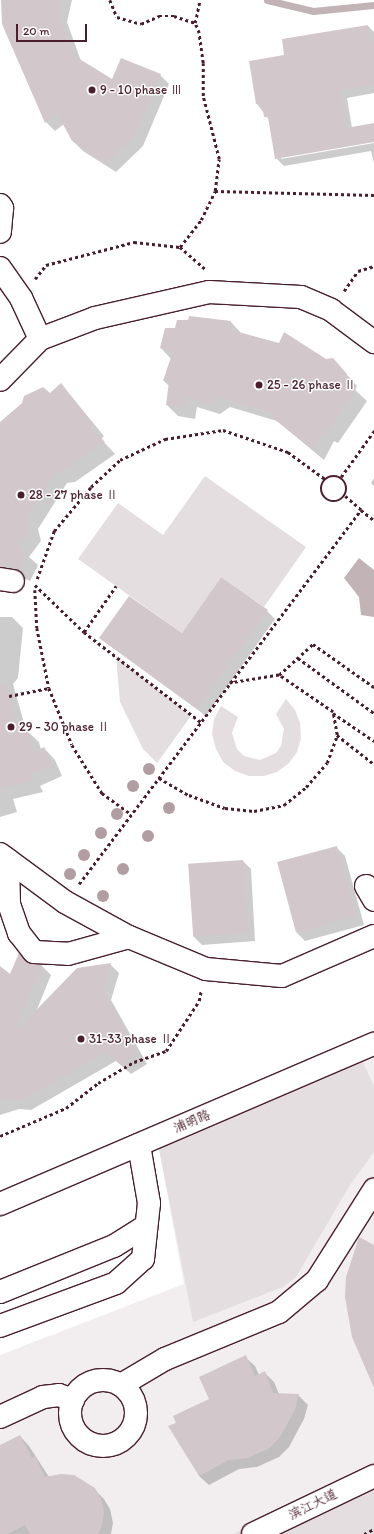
<!DOCTYPE html>
<meta charset="utf-8">
<style>
body{margin:0}
#map{position:relative;width:374px;height:1534px;overflow:hidden;background:#fff;font-family:Itim,"LXGW WenKai TC",sans-serif}
div>[style]{position:absolute}
[style*='--x']{left:calc(var(--x)*1px);top:calc(var(--y)*1px);width:calc(var(--w)*1px);rotate:calc(var(--a)*1deg)}
.built>*{inset:0;background:#f2eeef}
.green>*{inset:0;background:#e5dee0}
.water>*{inset:0;background:#c1b3b6}
.shadow>*{inset:0;background:#0003}
.stream>*{height:7px;margin:-3.5px;padding:0 3.5px;transform-origin:3.5px;border-radius:3.5px;background:#c1b3b6}
.building>*{inset:0;background:#d2c7cb;transform-origin:0 0}
.path>*{height:2.5px;margin-top:-1.25px;transform-origin:0;background:repeating-linear-gradient(90deg,#4a1f2b 0 3px,transparent 0 6px)}
.path>.ring{margin:-1.25px;padding:0;box-sizing:content-box;background:none;border:2.5px solid #4a1f2b;border-radius:50%}
.roads{filter:drop-shadow(1px 0 #4a1f2b) drop-shadow(-1px 0 #4a1f2b) drop-shadow(0 1px #4a1f2b) drop-shadow(0 -1px #4a1f2b)}
.minor>*{height:22px;margin:-11px;padding:0 11px;transform-origin:11px;border-radius:11px;background:#fff}
.minor>.ring{margin:-11px;padding:0;box-sizing:content-box;background:none;border:22px solid #fff;border-radius:50%}
.major>*{height:22px;margin:-11px;padding:0 11px;transform-origin:11px;border-radius:11px;background:#fff}
.trees>*{width:12px;height:12px;margin:-6px;border-radius:50%;background:#b19ea3}
.dots>*{width:11px;height:11px;translate:-50% -50%;box-sizing:border-box;border:2px solid #fff;border-radius:50%}
span{translate:-50% -50%;white-space:nowrap;text-align:center;line-height:1.15;-webkit-text-stroke:3px #fff;paint-order:stroke}
.poi-label{font-size:13px;color:#4a1f2b}
.left{translate:0 -50%;text-align:left}
.street-label{font-size:13px;color:#4a1f2b}
.scale{position:absolute;left:16px;top:24px;width:71px;height:18px;box-sizing:border-box;border:2px solid #4a1f2b;border-top:0;padding-left:5px;font-size:12px;line-height:14px;white-space:nowrap;color:#4a1f2b;-webkit-text-stroke:3px #fff;paint-order:stroke}
</style>
<div id="map">
<div class="built">
<div style="clip-path:polygon(374px 1055px,374px 1463px,233px 1534px,0 1534px,0 1355px,184px 1284px,159px 1149px)"></div>
</div>
<div class="green">
<div style="clip-path:polygon(205px 476px,306px 547px,264px 607px,221px 577px,182px 633px,78px 559px,118px 503px,163px 535px)"></div>
<div style="clip-path:polygon(116px 656px,191px 716px,157px 763px,143px 749px,120px 702px)"></div>
<div style="clip-path:polygon(286px 699px,295px 710px,300px 723px,301px 738px,297px 752px,289px 763px,277px 772px,264px 776px,249px 776px,235px 771px,223px 762px,216px 749px,212px 734px,214px 719px,221px 706px,238px 717px,232px 733px,237px 749px,244px 756px,260px 760px,276px 753px,281px 746px,284px 729px,276px 714px)"></div>
<div style="clip-path:polygon(362px 1060px,374px 1086px,374px 1152px,350px 1185px,296px 1277px,283px 1287px,193px 1322px,159px 1149px)"></div>
<div style="clip-path:polygon(374px 1463px,374px 1534px,233px 1534px)"></div>
</div>
<div class="water">
<div style="clip-path:polygon(359px 558px,374px 570px,374px 617px,361px 615px,359px 597px,344px 578px)"></div>
</div>
<div class="shadow">
<div style="clip-path:polygon(2px 0,72px 0,67px 22px,81px 61px,112px 81px,160px 75px,169px 84px,143px 146px,116px 172px,83px 151px,73px 141px,64px 124px,55px 131px,46px 122px)"></div>
<div style="clip-path:polygon(evenodd,368px 26px,374px 32px,374px 93px,347px 98px,352px 128px,374px 124px,374px 163px,371px 151px,284px 166px,276px 158px,270px 121px,257px 104px,250px 62px,286px 56px,368px 26px,373px 141px,374px 143px,281px 159px,281px 157px,373px 141px)"></div>
<div style="clip-path:polygon(231px 322px,241px 333px,326px 360px,333px 359px,357px 386px,355px 390px,367px 401px,338px 443px,334px 441px,324px 460px,277px 421px,230px 407px,220px 414px,197px 407px,195px 419px,178px 416px,167px 405px,170px 387px,164px 381px,171px 359px,161px 348px)"></div>
<div style="clip-path:polygon(61px 384px,104px 436px,101px 439px,115px 454px,75px 482px,67px 483px,38px 529px,41px 541px,29px 557px,38px 565px,30px 581px,8px 570px,0 572px,0 423px,50px 394px)"></div>
<div style="clip-path:polygon(374px 478px,374px 486px,371px 483px)"></div>
<div style="clip-path:polygon(267px 611px,275px 619px,206px 716px,100px 638px,182px 635px)"></div>
<div style="clip-path:polygon(0 617px,12px 617px,23px 628px,18px 678px,13px 684px,26px 730px,39px 742px,41px 750px,44px 748px,55px 760px,62px 776px,40px 786px,43px 792px,13px 799px,17px 812px,0 817px)"></div>
<div style="clip-path:polygon(337px 848px,345px 856px,364px 925px,305px 941px,297px 933px)"></div>
<div style="clip-path:polygon(243px 861px,251px 869px,255px 941px,202px 945px,194px 937px)"></div>
<div style="clip-path:polygon(29px 964px,42px 966px,51px 975px,36px 1012px,110px 964px,119px 973px,111px 1000px,147px 1064px,131px 1074px,116px 1061px,31px 1110px,19px 1109px,0 1115px,0 1001px)"></div>
<div style="clip-path:polygon(245px 1357px,255px 1366px,259px 1375px,265px 1373px,274px 1382px,279px 1394px,298px 1395px,308px 1405px,304px 1419px,289px 1447px,279px 1457px,257px 1467px,239px 1469px,209px 1485px,199px 1476px,177px 1423px,211px 1400px)"></div>
<div style="clip-path:polygon(20px 1436px,29px 1446px,49px 1477px,94px 1489px,104px 1499px,110px 1509px,113px 1523px,111px 1534px,0 1534px,0 1446px)"></div>
</div>
<div class="stream">
<div style="--x:267;--y:0;--w:47;--a:13.4"></div>
<div style="--x:313;--y:11;--w:61;--a:-5.6"></div>
</div>
<div class="building">
<div style="clip-path:polygon(1px 0,61px 0,58px 12px,73px 55px,112px 79px,121px 58px,161px 74px,134px 137px,106px 163px,72px 141px,57px 113px,45px 123px,2px 24px)"></div>
<div style="clip-path:polygon(368px 25px,371px 40px,374px 41px,374px 85px,340px 90px,346px 128px,374px 123px,374px 142px,275px 159px,268px 117px,264px 117px,262px 103px,256px 104px,249px 61px,284px 55px,282px 39px)"></div>
<div style="clip-path:polygon(189px 316px,231px 321px,231px 330px,279px 343px,284px 332px,326px 359px,333px 358px,347px 374px,343px 382px,356px 389px,327px 433px,324px 431px,313px 450px,273px 418px,270px 412px,219px 397px,209px 404px,187px 397px,185px 408px,166px 405px,169px 381px,163px 381px,173px 351px,160px 348px,165px 328px,175px 328px,177px 320px,188px 320px)"></div>
<div style="clip-path:polygon(61px 383px,93px 424px,91px 427px,105px 442px,63px 471px,56px 472px,27px 517px,30px 529px,17px 548px,27px 553px,19px 570px,5px 564px,0 567px,0 422px,22px 403px,24px 396px,43px 387px,50px 393px)"></div>
<div style="clip-path:polygon(221px 577px,268px 610px,197px 709px,99px 638px,129px 596px,182px 633px)"></div>
<div style="clip-path:polygon(6px 684px,17px 724px,28px 730px,34px 752px,44px 747px,52px 765px,30px 775px,33px 781px,0 788px,0 685px)"></div>
<div style="left:337px;top:846px;width:73px;height:62px;rotate:75deg"></div>
<div style="left:243px;top:860px;width:73px;height:55px;rotate:86deg"></div>
<div style="clip-path:polygon(19px 953px,29px 963px,42px 965px,14px 1033px,77px 968px,111px 963px,103px 990px,138px 1054px,121px 1065px,106px 1052px,22px 1101px,0 1099px,0 966px,10px 974px)"></div>
<div style="clip-path:polygon(359px 1237px,374px 1245px,374px 1388px,352px 1337px,345px 1297px,346px 1277px)"></div>
<div style="clip-path:polygon(246px 1355px,255px 1376px,265px 1371px,273px 1393px,299px 1394px,295px 1410px,280px 1437px,270px 1448px,248px 1458px,229px 1460px,199px 1476px,168px 1426px,176px 1423px,173px 1416px,209px 1399px,199px 1377px)"></div>
<div style="clip-path:polygon(20px 1435px,32px 1458px,35px 1456px,45px 1477px,61px 1474px,74px 1475px,95px 1488px,101px 1499px,104px 1512px,102px 1526px,98px 1534px,30px 1534px,25px 1525px,7px 1534px,0 1534px,0 1445px)"></div>
</div>
<div class="path">
<div style="--x:110;--y:0;--w:18;--a:68"></div>
<div style="--x:117;--y:17;--w:25;--a:16"></div>
<div style="--x:141;--y:24;--w:20;--a:-24"></div>
<div style="--x:159;--y:16;--w:15;--a:0"></div>
<div style="--x:174;--y:16;--w:22;--a:18"></div>
<div style="--x:215;--y:191;--w:159;--a:1.4"></div>
<div style="--x:180;--y:247;--w:33;--a:41"></div>
<div style="--x:35;--y:279;--w:18;--a:-52"></div>
<div style="--x:46;--y:265;--w:91;--a:-14.6"></div>
<div style="--x:134;--y:242;--w:46;--a:6.2"></div>
<div style="--x:180;--y:247;--w:34;--a:-52"></div>
<div style="--x:201;--y:220;--w:32;--a:-64"></div>
<div style="--x:215;--y:191;--w:32;--a:-83"></div>
<div style="--x:219;--y:159;--w:65;--a:-104.3"></div>
<div style="--x:203;--y:96;--w:33;--a:-90"></div>
<div style="--x:203;--y:63;--w:30;--a:-98"></div>
<div style="--x:199;--y:33;--w:11;--a:-112"></div>
<div style="--x:195;--y:23;--w:24;--a:-78"></div>
<div style="--x:344;--y:291;--w:24;--a:-55"></div>
<div style="--x:358;--y:271;--w:17;--a:-17"></div>
<div class="ring" style="left:321px;top:476px;width:23.5px;height:23.5px"></div>
<div style="--x:341;--y:477;--w:57;--a:-54.3"></div>
<div style="--x:361;--y:510;--w:16;--a:38"></div>
<div style="--x:37;--y:579;--w:51;--a:-70.5"></div>
<div style="--x:54;--y:531;--w:57;--a:-49.9"></div>
<div style="--x:91;--y:487;--w:40;--a:-43"></div>
<div style="--x:120;--y:460;--w:50;--a:-25"></div>
<div style="--x:165;--y:439;--w:59;--a:-8.8"></div>
<div style="--x:223;--y:430;--w:69;--a:18.7"></div>
<div style="--x:288;--y:452;--w:46;--a:36.1"></div>
<div style="--x:35;--y:585;--w:68;--a:43.8"></div>
<div style="--x:84;--y:632;--w:148;--a:37.6"></div>
<div style="--x:35;--y:590;--w:38;--a:87"></div>
<div style="--x:37;--y:628;--w:61;--a:78.7"></div>
<div style="--x:49;--y:688;--w:61;--a:68"></div>
<div style="--x:72;--y:745;--w:57;--a:58"></div>
<div style="--x:102;--y:793;--w:36;--a:36"></div>
<div style="--x:84;--y:632;--w:56;--a:-55.2"></div>
<div style="--x:298;--y:658;--w:94;--a:35.9"></div>
<div style="--x:279;--y:675;--w:46;--a:-42.4"></div>
<div style="--x:313;--y:644;--w:75;--a:35.2"></div>
<div style="--x:9;--y:696;--w:41;--a:-11.3"></div>
<div style="--x:333;--y:713;--w:50;--a:34.3"></div>
<div style="--x:337;--y:735;--w:47;--a:38.1"></div>
<div style="--x:159;--y:778;--w:34;--a:30"></div>
<div style="--x:189;--y:795;--w:38;--a:20"></div>
<div style="--x:225;--y:808;--w:29;--a:6"></div>
<div style="--x:254;--y:811;--w:31;--a:-11"></div>
<div style="--x:284;--y:805;--w:28;--a:-39"></div>
<div style="--x:306;--y:787;--w:32;--a:-49"></div>
<div style="--x:327;--y:763;--w:30;--a:-70"></div>
<div style="--x:337;--y:735;--w:23;--a:-100"></div>
<div style="--x:333;--y:712;--w:65;--a:-145.6"></div>
<div style="--x:279;--y:675;--w:50;--a:170.7"></div>
<div style="--x:79;--y:884;--w:468;--a:-53"></div>
<div style="--x:361;--y:510;--w:21;--a:-139"></div>
<div style="--x:0;--y:1136;--w:72;--a:-23"></div>
<div style="--x:66;--y:1108;--w:41;--a:-38"></div>
<div style="--x:98;--y:1083;--w:42;--a:-30.3"></div>
<div style="--x:134;--y:1062;--w:34;--a:-19"></div>
<div style="--x:166;--y:1051;--w:60;--a:-56.6"></div>
<div style="--x:199;--y:1001;--w:10;--a:-79"></div>
<div style="--x:364;--y:1534;--w:11;--a:-27"></div>
</div>
<div class="roads">
<div class="minor">
<div style="--x:0;--y:205;--w:4;--a:56"></div>
<div style="--x:2;--y:208;--w:24;--a:95"></div>
<div style="--x:0;--y:268;--w:37;--a:55"></div>
<div style="--x:21;--y:298;--w:45;--a:65.1"></div>
<div style="--x:40;--y:339;--w:57;--a:134.3"></div>
<div style="--x:40;--y:339;--w:59;--a:-20.9"></div>
<div style="--x:95;--y:318;--w:117;--a:-12.8"></div>
<div style="--x:209;--y:292;--w:92;--a:3.1"></div>
<div style="--x:301;--y:297;--w:33;--a:23"></div>
<div style="--x:331;--y:310;--w:54;--a:36.7"></div>
<div style="--x:0;--y:579;--w:13;--a:9"></div>
<div style="--x:0;--y:854;--w:81;--a:36.4"></div>
<div style="--x:65;--y:902;--w:73;--a:28.7"></div>
<div style="--x:129;--y:937;--w:83;--a:22.6"></div>
<div style="--x:206;--y:969;--w:76;--a:5.3"></div>
<div style="--x:282;--y:976;--w:100;--a:-23.5"></div>
<div style="--x:8;--y:860;--w:44;--a:88.7"></div>
<div style="--x:9;--y:904;--w:31;--a:71"></div>
<div style="--x:19;--y:933;--w:24;--a:52"></div>
<div style="--x:34;--y:952;--w:34;--a:3"></div>
<div style="--x:68;--y:954;--w:63;--a:-15.6"></div>
<div style="--x:366;--y:886;--w:16;--a:60"></div>
<div style="--x:0;--y:1292;--w:123;--a:-22"></div>
<div style="--x:114;--y:1246;--w:38;--a:-32"></div>
<div style="--x:0;--y:1326;--w:124;--a:-20.3"></div>
<div style="--x:116;--y:1283;--w:36;--a:-42"></div>
<div style="--x:143;--y:1259;--w:56;--a:-83.9"></div>
<div style="--x:149;--y:1203;--w:59;--a:-99.8"></div>
<div class="ring" style="left:70px;top:1380px;width:44px;height:44px"></div>
<div style="--x:121;--y:1385;--w:51;--a:-30.6"></div>
<div style="--x:165;--y:1359;--w:123;--a:-22.4"></div>
<div style="--x:279;--y:1312;--w:50;--a:-40.1"></div>
<div style="--x:317;--y:1280;--w:107;--a:-57.7"></div>
<div style="--x:0;--y:1417;--w:47;--a:-24.9"></div>
<div style="--x:43;--y:1397;--w:16;--a:-7"></div>
<div style="--x:59;--y:1395;--w:15;--a:20"></div>
<div style="--x:253;--y:1534;--w:134;--a:-25.6"></div>
</div>
<div class="major">
<div style="--x:0;--y:1204;--w:407;--a:-23.2"></div>
</div>
</div>
<div class="trees">
<div style="left:149px;top:769px"></div>
<div style="left:133px;top:786px"></div>
<div style="left:169px;top:808px"></div>
<div style="left:117px;top:814px"></div>
<div style="left:101px;top:833px"></div>
<div style="left:148px;top:836px"></div>
<div style="left:84px;top:855px"></div>
<div style="left:123px;top:869px"></div>
<div style="left:70px;top:874px"></div>
<div style="left:103px;top:896px"></div>
</div>
<div class="dots">
<div style="left:92px;top:90px;background:#4a1f2b"></div>
<div style="left:259px;top:385px;background:#4a1f2b"></div>
<div style="left:21px;top:495px;background:#4a1f2b"></div>
<div style="left:11px;top:727px;background:#4a1f2b"></div>
<div style="left:81px;top:1039px;background:#4a1f2b"></div>
</div>
<div class="poi-label">
<span class="left" style="left:100px;top:90px">9 - 10 phase Ⅲ</span>
<span class="left" style="left:267px;top:385px">25 - 26 phase Ⅱ</span>
<span class="left" style="left:29px;top:495px">28 - 27 phase Ⅱ</span>
<span class="left" style="left:19px;top:727px">29 - 30 phase Ⅱ</span>
<span class="left" style="left:89px;top:1039px">31-33 phase Ⅱ</span>
</div>
<div class="street-label">
<span style="left:192px;top:1122px;rotate:-23deg">浦明路</span>
<span style="left:313px;top:1505px;rotate:-26deg">滨江大道</span>
</div>
<div class="scale">20 m</div>
</div>
